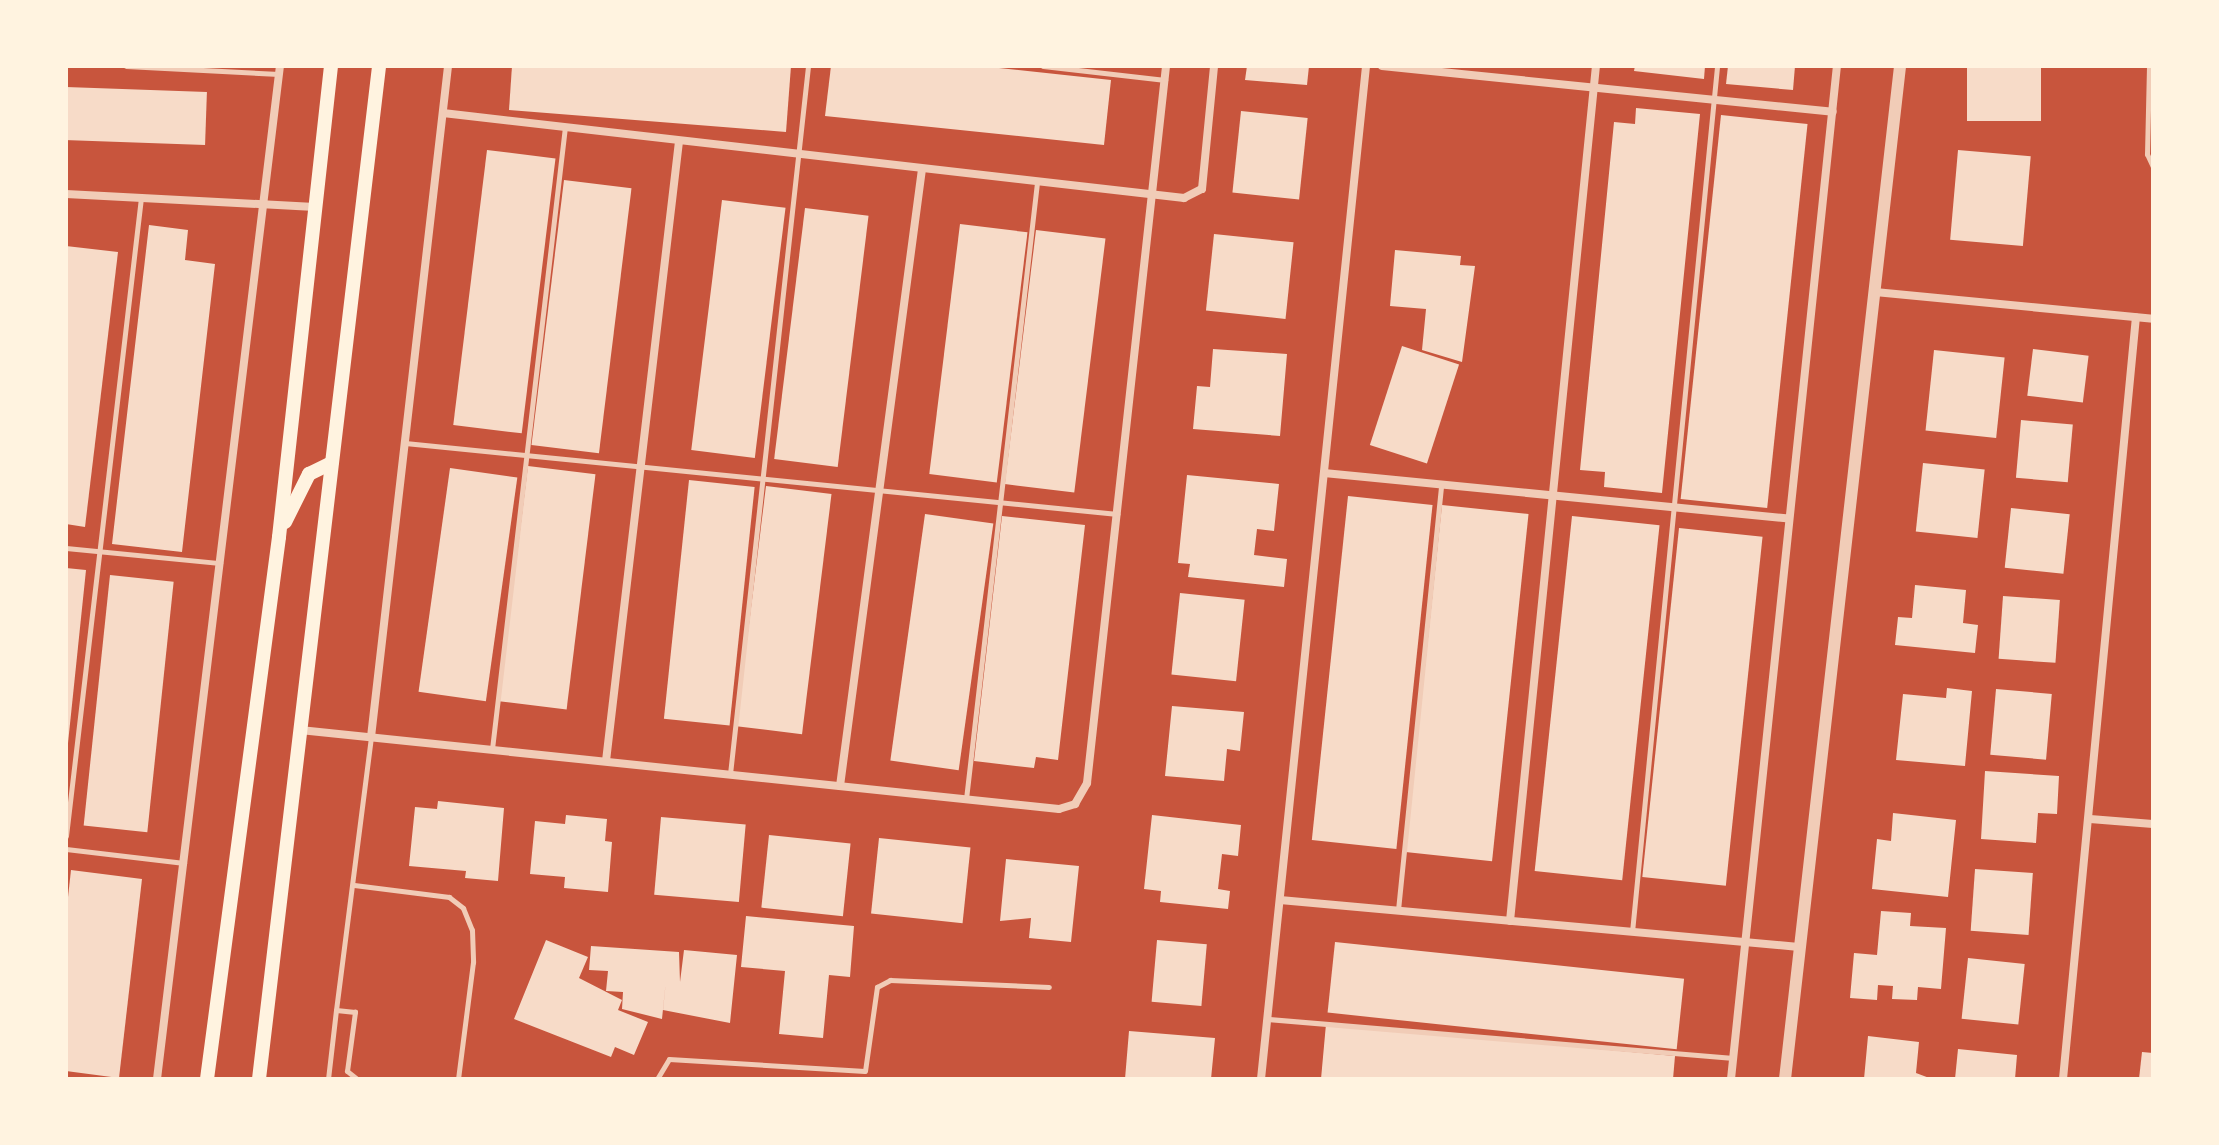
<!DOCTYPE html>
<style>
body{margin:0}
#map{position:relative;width:2219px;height:1145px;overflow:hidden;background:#c8553d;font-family:"PT Sans",sans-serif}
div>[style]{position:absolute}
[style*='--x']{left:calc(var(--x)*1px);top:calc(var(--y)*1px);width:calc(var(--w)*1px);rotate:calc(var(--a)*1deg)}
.building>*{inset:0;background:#f7dbc8;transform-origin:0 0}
.service>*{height:5px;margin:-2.5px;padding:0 2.5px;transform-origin:2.5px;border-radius:2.5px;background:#f1ccb7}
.minor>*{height:8px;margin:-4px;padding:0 4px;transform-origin:4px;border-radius:4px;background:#f1ccb7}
.tertiary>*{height:12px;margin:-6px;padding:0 6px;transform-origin:6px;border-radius:6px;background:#f1ccb7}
.secondary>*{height:14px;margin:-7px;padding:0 7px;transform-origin:7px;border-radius:7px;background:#fff3e0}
span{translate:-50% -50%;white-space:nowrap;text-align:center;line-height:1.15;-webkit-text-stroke:6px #fff3e0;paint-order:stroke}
.frame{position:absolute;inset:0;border:68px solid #fff3e0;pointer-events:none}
</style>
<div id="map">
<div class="building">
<div style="clip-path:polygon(512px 66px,791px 66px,786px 132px,509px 110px)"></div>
<div style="clip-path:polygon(831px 66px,980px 66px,1111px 80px,1104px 145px,825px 116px)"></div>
<div style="clip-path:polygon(1247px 66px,1309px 66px,1307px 85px,1245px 80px)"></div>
<div style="clip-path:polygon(1635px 66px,1705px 66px,1704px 79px,1634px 71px)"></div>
<div style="clip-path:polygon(1728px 66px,1795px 66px,1793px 90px,1726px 84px)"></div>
<div style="left:1967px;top:66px;width:74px;height:55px"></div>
<div style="left:66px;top:87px;width:141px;height:53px;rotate:2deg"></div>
<div style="clip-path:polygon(1636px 108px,1700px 114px,1662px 493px,1604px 487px,1605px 472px,1580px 470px,1614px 122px,1635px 124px)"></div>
<div style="left:1241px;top:111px;width:67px;height:82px;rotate:6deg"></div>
<div style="left:1721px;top:115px;width:87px;height:386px;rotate:6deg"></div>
<div style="left:487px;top:150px;width:69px;height:277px;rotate:7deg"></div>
<div style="left:1958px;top:150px;width:73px;height:90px;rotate:5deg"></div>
<div style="left:564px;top:180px;width:68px;height:267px;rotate:7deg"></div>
<div style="left:722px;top:200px;width:64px;height:252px;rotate:7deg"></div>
<div style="left:805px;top:208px;width:64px;height:253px;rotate:7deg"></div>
<div style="left:960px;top:224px;width:68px;height:252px;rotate:7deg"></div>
<div style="clip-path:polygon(149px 225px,188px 230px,185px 260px,215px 264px,182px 552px,112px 544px)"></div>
<div style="left:1036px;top:230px;width:70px;height:256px;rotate:7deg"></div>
<div style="left:1214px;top:234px;width:80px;height:77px;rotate:6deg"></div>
<div style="clip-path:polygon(66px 246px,118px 252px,85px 527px,66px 524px)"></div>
<div style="clip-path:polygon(1395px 250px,1461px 256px,1460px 265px,1475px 266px,1462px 362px,1422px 350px,1426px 309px,1390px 306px)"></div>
<div style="left:1402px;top:346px;width:60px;height:104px;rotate:18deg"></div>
<div style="clip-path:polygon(1213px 349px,1287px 354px,1280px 436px,1193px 429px,1197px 386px,1210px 387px)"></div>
<div style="left:2033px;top:349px;width:56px;height:47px;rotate:7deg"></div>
<div style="left:1934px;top:350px;width:71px;height:81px;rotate:6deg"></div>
<div style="left:2021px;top:420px;width:52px;height:58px;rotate:5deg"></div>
<div style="left:1923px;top:463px;width:62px;height:69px;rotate:6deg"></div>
<div style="left:528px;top:466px;width:68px;height:237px;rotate:7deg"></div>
<div style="left:450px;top:468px;width:68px;height:226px;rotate:8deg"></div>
<div style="clip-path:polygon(1187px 475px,1279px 484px,1274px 531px,1257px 529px,1254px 555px,1287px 559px,1284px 587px,1188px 577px,1190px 564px,1178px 563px)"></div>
<div style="left:689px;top:480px;width:66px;height:240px;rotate:6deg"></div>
<div style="left:766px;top:486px;width:66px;height:242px;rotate:7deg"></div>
<div style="left:1348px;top:496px;width:85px;height:346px;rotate:6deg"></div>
<div style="left:1442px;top:505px;width:87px;height:349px;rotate:6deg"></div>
<div style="left:2011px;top:508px;width:59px;height:60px;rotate:6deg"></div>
<div style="left:925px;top:514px;width:69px;height:249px;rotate:8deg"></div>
<div style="clip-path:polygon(1002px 516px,1085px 525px,1058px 760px,1036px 757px,1034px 768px,974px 761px)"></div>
<div style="left:1572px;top:516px;width:88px;height:357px;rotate:6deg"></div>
<div style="left:1679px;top:528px;width:84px;height:351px;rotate:6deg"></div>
<div style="clip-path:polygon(66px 568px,86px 570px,68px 743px,66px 743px)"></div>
<div style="left:110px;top:575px;width:64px;height:252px;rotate:6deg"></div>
<div style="clip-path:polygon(1915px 585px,1966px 590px,1963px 623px,1978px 625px,1975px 653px,1895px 645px,1898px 617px,1912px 618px)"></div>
<div style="left:1180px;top:593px;width:65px;height:82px;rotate:6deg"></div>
<div style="left:2003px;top:596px;width:57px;height:63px;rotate:4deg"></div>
<div style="clip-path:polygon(1947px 688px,1972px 691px,1965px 766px,1896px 760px,1903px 694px,1946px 698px)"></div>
<div style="left:1996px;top:689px;width:56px;height:66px;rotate:5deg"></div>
<div style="clip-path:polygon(1172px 706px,1244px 712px,1240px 751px,1227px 749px,1224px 781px,1165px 776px)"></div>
<div style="clip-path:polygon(1985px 771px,2059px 776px,2057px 814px,2038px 813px,2036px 843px,1981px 839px)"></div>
<div style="clip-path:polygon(438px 801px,504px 808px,498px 881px,465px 878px,466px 871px,409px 866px,415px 807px,437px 809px)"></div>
<div style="clip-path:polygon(1893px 813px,1956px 820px,1948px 897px,1872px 889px,1877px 839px,1891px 841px)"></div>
<div style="clip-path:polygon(566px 815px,607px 819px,605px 841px,612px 842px,608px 892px,564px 888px,565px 877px,530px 874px,535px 821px,565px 824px)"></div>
<div style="clip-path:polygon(1152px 815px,1241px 825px,1238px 856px,1222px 854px,1218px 889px,1230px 891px,1228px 909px,1160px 902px,1161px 891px,1144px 889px)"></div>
<div style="left:661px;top:817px;width:85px;height:78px;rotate:5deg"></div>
<div style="left:769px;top:835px;width:82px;height:73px;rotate:6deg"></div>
<div style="left:879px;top:838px;width:92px;height:76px;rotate:6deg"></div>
<div style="clip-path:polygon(1006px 859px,1079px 866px,1071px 942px,1029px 938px,1031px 918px,1000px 921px)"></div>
<div style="left:1975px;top:869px;width:58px;height:62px;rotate:4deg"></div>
<div style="clip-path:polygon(71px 870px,142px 879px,119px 1078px,66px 1071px,66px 915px)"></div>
<div style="clip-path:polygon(1881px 911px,1911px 913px,1910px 926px,1946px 928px,1941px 989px,1918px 987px,1917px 1000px,1892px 999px,1893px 986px,1878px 985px,1877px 1000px,1850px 998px,1854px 953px,1877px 955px)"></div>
<div style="clip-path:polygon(746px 916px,854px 926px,850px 977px,829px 975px,823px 1038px,779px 1034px,785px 971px,741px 967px)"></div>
<div style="clip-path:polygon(546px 940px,588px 957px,579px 978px,622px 1000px,618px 1010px,648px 1022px,634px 1055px,615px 1047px,611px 1057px,514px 1019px)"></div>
<div style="left:1157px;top:940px;width:50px;height:62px;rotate:5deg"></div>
<div style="left:1335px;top:942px;width:351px;height:71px;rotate:6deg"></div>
<div style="clip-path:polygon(591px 946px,679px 952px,680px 982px,684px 950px,737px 955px,730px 1023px,663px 1010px,666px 980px,662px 1019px,622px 1009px,623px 992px,606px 991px,608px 971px,589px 970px)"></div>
<div style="left:1968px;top:958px;width:57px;height:61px;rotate:6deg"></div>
<div style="clip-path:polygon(1326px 1024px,1675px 1056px,1673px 1079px,1321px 1079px)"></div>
<div style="clip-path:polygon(1129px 1031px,1215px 1038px,1211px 1079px,1125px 1079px)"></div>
<div style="clip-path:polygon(1868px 1036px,1919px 1042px,1916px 1073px,1932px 1079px,1864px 1079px)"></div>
<div style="clip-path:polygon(1958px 1049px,2017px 1055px,2015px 1079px,1955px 1079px)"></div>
<div style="clip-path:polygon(2142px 1052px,2153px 1053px,2153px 1079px,2139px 1079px)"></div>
</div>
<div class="service">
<div style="--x:126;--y:66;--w:153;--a:3"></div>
<div style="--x:1043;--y:66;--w:123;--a:6.5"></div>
<div style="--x:2149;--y:66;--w:88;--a:91.3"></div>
<div style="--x:2147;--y:154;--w:14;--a:65"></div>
<div style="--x:405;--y:443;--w:716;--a:5.69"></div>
<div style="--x:66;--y:548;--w:155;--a:5.6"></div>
<div style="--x:492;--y:749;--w:626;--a:-83.31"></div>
<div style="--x:730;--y:774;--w:712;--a:-83.71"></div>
<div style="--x:966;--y:799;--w:620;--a:-83.43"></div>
<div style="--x:66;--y:836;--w:642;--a:-83.3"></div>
<div style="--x:66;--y:849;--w:119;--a:6.8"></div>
<div style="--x:354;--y:885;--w:96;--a:7.2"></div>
<div style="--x:449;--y:897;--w:18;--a:38"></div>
<div style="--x:463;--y:908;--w:24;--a:68"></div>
<div style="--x:472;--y:930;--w:32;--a:88"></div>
<div style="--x:473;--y:962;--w:118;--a:97.3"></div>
<div style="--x:1398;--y:910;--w:427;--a:-84.2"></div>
<div style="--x:1632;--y:932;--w:870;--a:-84.39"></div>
<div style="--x:1268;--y:1019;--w:467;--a:4.8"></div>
<div style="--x:328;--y:1079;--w:69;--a:-83.4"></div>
<div style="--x:357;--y:1079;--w:13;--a:-141"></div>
<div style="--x:347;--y:1071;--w:60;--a:-82.3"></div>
<div style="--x:355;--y:1012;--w:19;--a:-174"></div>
<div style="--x:336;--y:1010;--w:275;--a:-82.7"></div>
<div style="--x:657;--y:1079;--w:23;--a:-59"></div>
<div style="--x:669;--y:1059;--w:196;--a:3.5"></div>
<div style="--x:865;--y:1071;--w:85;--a:-81.9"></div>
<div style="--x:877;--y:987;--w:15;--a:-28"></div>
<div style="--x:890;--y:980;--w:159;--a:2.5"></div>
</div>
<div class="minor">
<div style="--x:1382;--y:66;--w:453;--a:5.8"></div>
<div style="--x:443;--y:113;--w:746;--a:6.54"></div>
<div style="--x:1184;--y:198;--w:20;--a:-27"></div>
<div style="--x:1202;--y:189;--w:124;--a:-84.4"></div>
<div style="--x:66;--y:194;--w:249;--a:3"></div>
<div style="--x:1875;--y:292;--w:279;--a:5.5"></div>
<div style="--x:1324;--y:473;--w:467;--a:5.6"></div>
<div style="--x:300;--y:730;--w:763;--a:5.94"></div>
<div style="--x:1059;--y:809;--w:17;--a:-17"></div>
<div style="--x:1075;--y:804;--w:24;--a:-60"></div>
<div style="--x:1087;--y:783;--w:721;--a:-83.71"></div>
<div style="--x:371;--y:737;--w:675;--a:-83.45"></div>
<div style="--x:606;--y:761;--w:624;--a:-83.28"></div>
<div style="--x:840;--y:786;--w:622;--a:-82.43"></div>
<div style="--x:2090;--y:819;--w:63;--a:4.5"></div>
<div style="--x:1280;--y:900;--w:521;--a:5.17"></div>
<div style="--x:1510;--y:921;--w:859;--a:-84.26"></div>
<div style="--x:157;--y:1079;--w:1020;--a:-83.08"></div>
<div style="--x:1261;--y:1079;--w:1018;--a:-84.08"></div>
<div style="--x:1731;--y:1079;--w:1019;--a:-84.03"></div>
<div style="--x:2063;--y:1079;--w:765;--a:-84.53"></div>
</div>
<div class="tertiary">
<div style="--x:1785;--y:1079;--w:1020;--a:-83.52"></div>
</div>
<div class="secondary">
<div style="--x:285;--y:522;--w:54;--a:-63.4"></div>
<div style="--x:309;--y:474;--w:25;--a:-26"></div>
<div style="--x:207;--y:1079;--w:547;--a:-82.43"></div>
<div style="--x:279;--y:537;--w:474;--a:-83.7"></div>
<div style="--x:259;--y:1079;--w:1020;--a:-83.24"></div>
</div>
<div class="frame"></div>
</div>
